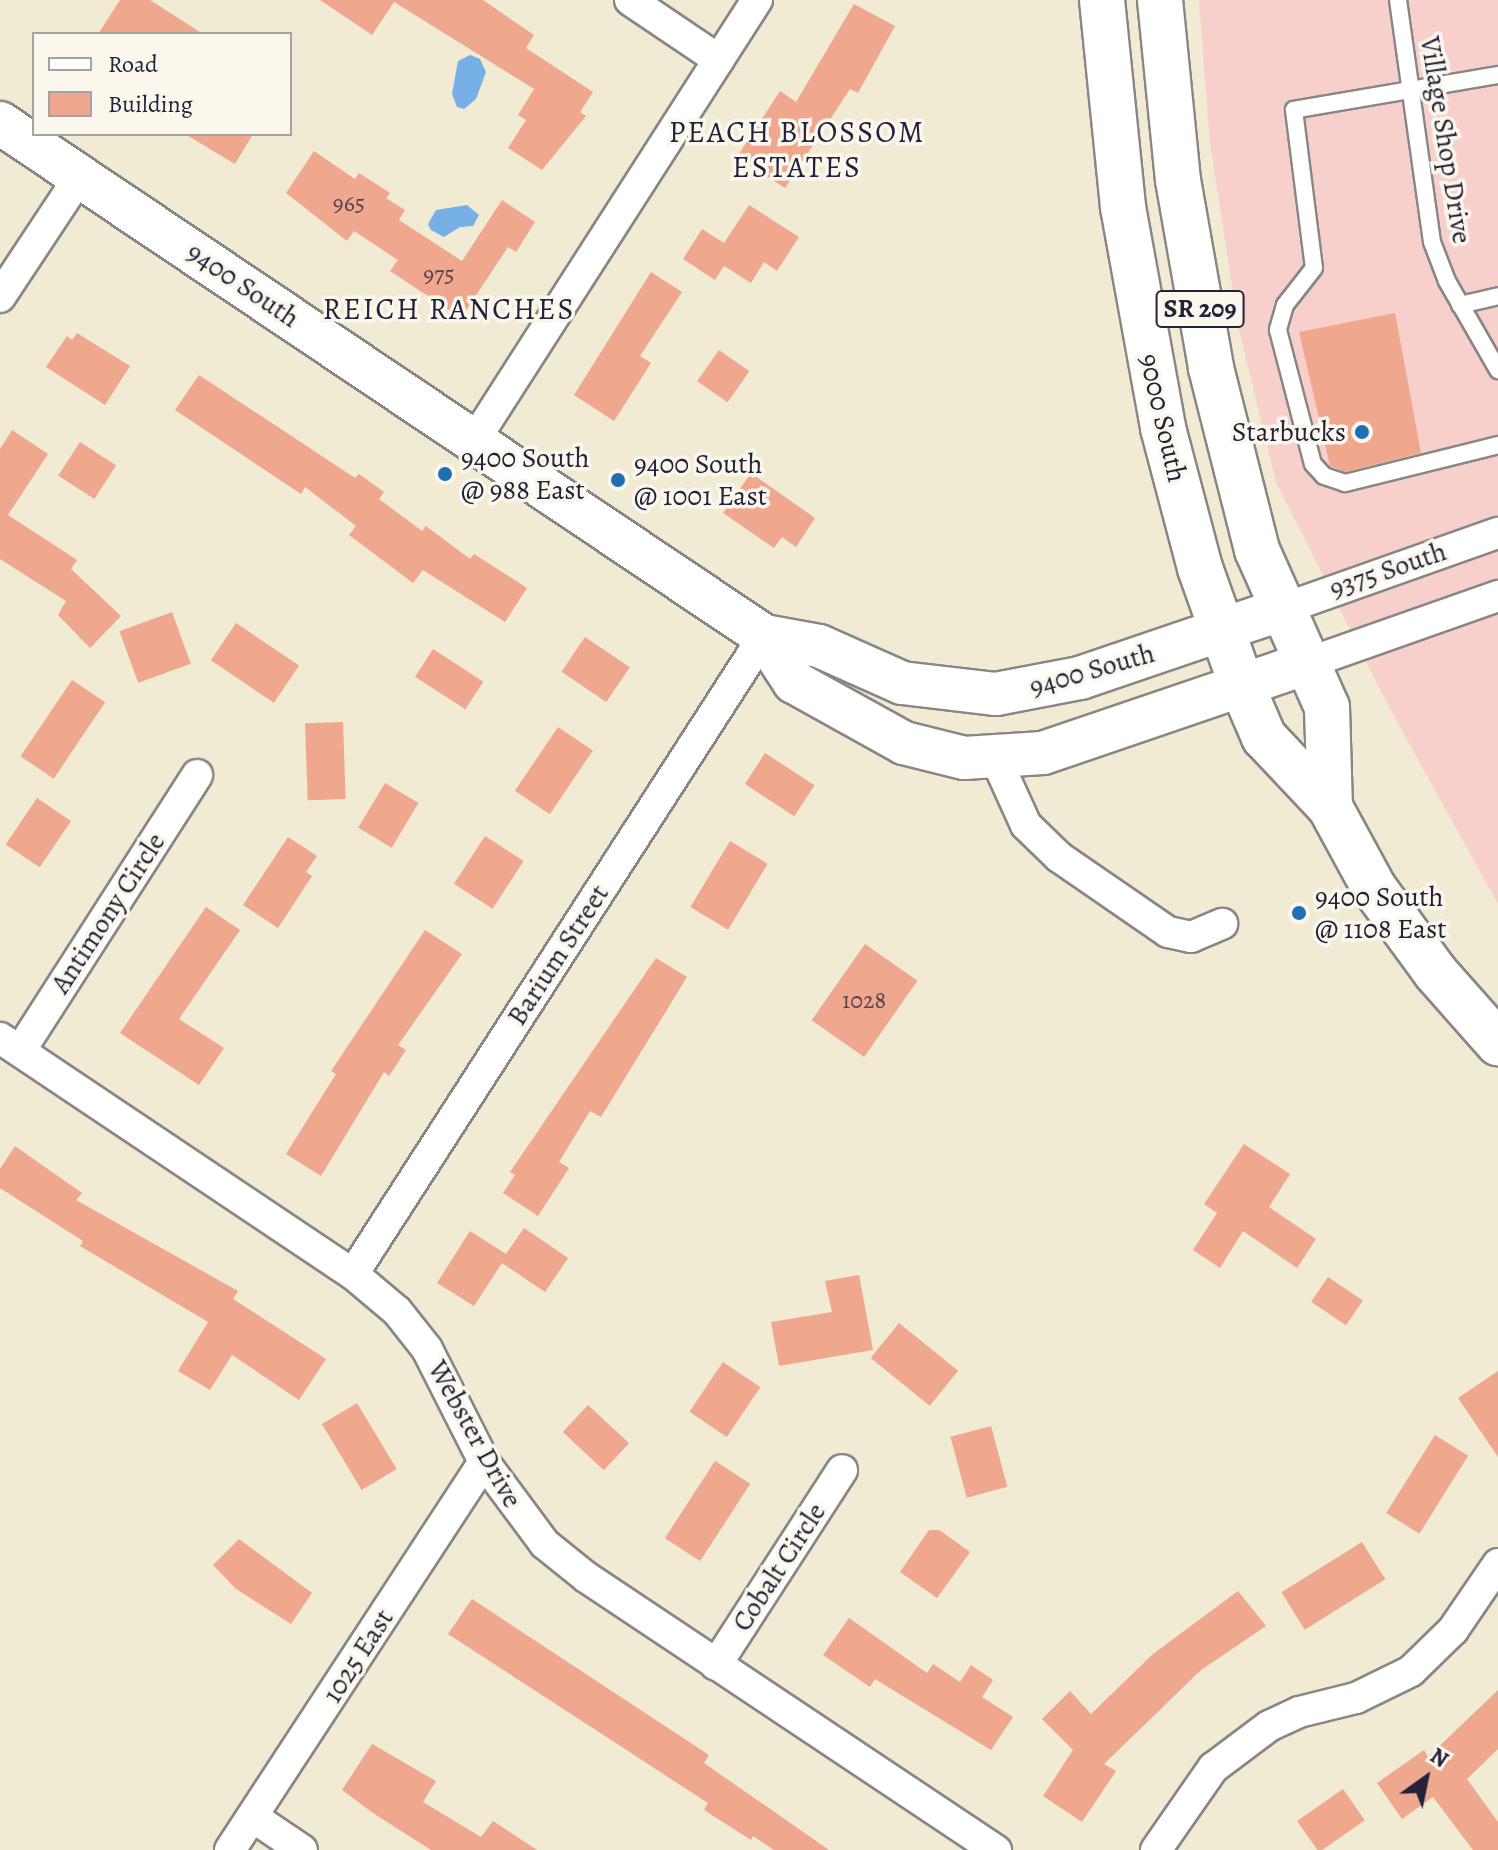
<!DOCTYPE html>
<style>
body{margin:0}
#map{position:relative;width:1498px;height:1850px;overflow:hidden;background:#f0ebd2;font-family:Alegreya,serif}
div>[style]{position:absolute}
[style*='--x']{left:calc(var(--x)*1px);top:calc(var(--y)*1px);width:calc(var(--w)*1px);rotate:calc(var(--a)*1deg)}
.built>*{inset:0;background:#f7d0cb}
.water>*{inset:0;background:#76b0e6}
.building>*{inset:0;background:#efa78e;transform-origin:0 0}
.roads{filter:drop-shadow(2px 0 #898686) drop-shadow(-2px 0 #898686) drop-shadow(0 2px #898686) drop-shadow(0 -2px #898686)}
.service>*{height:16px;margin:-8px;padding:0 8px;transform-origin:8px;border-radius:8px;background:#fff}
.minor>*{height:30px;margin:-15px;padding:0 15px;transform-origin:15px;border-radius:15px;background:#fff}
.secondary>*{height:42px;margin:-21px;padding:0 21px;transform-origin:21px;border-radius:21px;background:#fff}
.primary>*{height:44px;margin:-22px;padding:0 22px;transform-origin:22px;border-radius:22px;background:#fff}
.dots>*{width:22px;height:22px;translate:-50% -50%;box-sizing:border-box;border:4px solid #fbf7ec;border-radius:50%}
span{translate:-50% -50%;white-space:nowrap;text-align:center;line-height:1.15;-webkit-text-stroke:7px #fbf7ec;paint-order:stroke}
.number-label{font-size:24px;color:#554350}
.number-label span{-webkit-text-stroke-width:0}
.shield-label span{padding:2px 6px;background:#fbf7ec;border:2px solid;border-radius:6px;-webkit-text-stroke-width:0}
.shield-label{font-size:26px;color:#22223b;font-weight:700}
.street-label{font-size:28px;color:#22223b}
.poi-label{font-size:28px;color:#22223b}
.right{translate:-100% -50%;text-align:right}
.left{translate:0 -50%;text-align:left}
.neighbourhood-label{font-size:30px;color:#22223b;letter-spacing:2px}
.legend{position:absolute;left:32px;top:32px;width:260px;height:104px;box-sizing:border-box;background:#fbf7ec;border:2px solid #a4a2a5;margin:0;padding:10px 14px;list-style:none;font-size:24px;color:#22223b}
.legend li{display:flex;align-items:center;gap:16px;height:40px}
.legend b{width:40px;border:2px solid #a4a2a5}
.north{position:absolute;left:1386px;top:1738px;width:80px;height:80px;-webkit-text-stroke:6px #fbf7ec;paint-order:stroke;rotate:33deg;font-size:22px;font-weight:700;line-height:32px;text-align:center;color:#22223b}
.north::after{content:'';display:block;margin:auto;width:28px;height:36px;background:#22223b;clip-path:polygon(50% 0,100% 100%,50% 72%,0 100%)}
</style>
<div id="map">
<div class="built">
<div style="clip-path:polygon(1199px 0,1498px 0,1498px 904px,1389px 707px,1276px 482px,1239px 330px,1210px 143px)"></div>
</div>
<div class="water">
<div style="clip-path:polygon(470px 55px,480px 59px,486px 72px,476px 99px,464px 109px,457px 107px,452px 94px,458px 61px)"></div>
<div style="clip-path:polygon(467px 205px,479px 215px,473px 226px,460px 227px,444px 237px,431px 230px,428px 224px,436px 210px)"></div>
</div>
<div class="building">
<div style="clip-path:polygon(120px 0,150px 0,203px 34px,98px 34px)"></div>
<div style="clip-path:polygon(320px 0,483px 0,534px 35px,526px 48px,593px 92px,580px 112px,586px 116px,542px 170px,508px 148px,526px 120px,518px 115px,534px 89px,394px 2px,372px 35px)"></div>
<div style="clip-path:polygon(854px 4px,895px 26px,858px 93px,850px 89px,785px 188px,737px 157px,780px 91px,796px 102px)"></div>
<div style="clip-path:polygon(185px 134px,253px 134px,235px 164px)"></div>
<div style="clip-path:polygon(314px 151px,355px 179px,359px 173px,390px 193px,386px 198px,405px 210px,399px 220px,462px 261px,502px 200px,535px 222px,516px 252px,508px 247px,461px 318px,390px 271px,398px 260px,354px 231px,347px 241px,286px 193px)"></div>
<div style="clip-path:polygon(749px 205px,799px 237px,777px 271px,764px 262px,751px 283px,724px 266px,715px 280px,683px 259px,702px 229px,724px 243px)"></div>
<div style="clip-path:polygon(651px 272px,682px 292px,640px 356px,651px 363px,614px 421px,574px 395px)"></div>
<div style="clip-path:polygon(1395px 313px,1421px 453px,1345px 472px,1330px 466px,1299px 332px)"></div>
<div style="clip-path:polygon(77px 333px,130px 366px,105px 405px,46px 367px,67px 336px,72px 340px)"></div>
<div style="left:719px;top:350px;width:37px;height:38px;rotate:35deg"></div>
<div style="clip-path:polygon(199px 375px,355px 478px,359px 474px,384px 492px,379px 499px,422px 531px,426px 526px,470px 559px,474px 554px,527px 588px,505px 622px,423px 570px,413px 583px,349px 535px,356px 526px,305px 487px,301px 494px,175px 410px)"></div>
<div style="clip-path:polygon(12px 430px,48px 454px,8px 515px,77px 560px,71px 569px,121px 616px,90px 648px,58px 615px,66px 601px,0 559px,0 449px)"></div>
<div style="left:80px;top:442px;width:43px;height:40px;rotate:33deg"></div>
<div style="clip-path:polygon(751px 473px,815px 518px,796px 547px,782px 537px,774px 548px,723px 513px)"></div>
<div style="left:172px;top:612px;width:55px;height:56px;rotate:70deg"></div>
<div style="left:236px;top:623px;width:76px;height:45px;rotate:34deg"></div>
<div style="left:585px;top:637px;width:54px;height:42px;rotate:34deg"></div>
<div style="left:433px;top:649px;width:60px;height:33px;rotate:33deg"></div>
<div style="left:72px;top:680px;width:40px;height:92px;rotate:34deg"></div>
<div style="left:343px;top:722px;width:77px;height:38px;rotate:88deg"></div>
<div style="left:558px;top:727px;width:42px;height:77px;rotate:34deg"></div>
<div style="left:765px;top:753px;width:59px;height:37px;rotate:33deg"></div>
<div style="left:385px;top:783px;width:39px;height:52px;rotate:31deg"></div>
<div style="left:37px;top:798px;width:41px;height:56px;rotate:34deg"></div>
<div style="left:485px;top:836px;width:46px;height:57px;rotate:33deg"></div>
<div style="clip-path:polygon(288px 837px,317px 856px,306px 872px,312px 876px,278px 928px,243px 905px)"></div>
<div style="left:730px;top:841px;width:44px;height:77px;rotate:31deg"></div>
<div style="clip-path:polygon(206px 907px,240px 930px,179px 1019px,224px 1048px,199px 1085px,120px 1033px)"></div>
<div style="clip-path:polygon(425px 930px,462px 954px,398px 1045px,406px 1050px,389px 1076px,384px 1072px,321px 1176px,286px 1154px,336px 1074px,331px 1071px)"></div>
<div style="left:865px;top:944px;width:64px;height:93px;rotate:35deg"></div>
<div style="clip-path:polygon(656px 958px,687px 977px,601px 1117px,590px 1111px,559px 1162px,569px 1168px,538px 1216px,503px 1193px,515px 1175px,510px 1172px)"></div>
<div style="clip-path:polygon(1244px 1144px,1290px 1174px,1269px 1207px,1316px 1239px,1297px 1268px,1243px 1231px,1220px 1268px,1193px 1250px,1217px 1213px,1204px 1204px)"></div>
<div style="clip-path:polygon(15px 1146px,82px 1193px,76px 1200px,238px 1291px,233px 1299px,326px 1359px,299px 1400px,232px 1355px,210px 1390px,178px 1371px,208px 1322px,80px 1246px,83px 1241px,0 1188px,0 1169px)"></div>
<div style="clip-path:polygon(524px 1228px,568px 1258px,545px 1292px,502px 1263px,474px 1306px,437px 1283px,470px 1231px,506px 1254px)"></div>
<div style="clip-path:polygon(859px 1275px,873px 1350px,779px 1366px,771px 1322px,832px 1312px,825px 1281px)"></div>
<div style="left:1328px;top:1277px;width:42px;height:30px;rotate:34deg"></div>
<div style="left:899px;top:1323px;width:76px;height:45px;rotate:39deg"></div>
<div style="left:723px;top:1362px;width:45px;height:60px;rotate:34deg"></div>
<div style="clip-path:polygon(1498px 1371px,1498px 1457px,1458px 1398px)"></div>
<div style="left:357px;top:1403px;width:77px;height:41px;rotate:59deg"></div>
<div style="left:588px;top:1405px;width:56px;height:37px;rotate:43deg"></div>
<div style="left:991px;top:1426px;width:63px;height:42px;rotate:75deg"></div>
<div style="left:1435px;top:1435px;width:39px;height:92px;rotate:32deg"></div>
<div style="left:715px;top:1461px;width:42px;height:92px;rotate:33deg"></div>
<div style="clip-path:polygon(929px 1530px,939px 1530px,970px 1552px,937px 1598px,900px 1572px)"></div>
<div style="clip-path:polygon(239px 1539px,312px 1593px,291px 1624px,236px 1589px,213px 1565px)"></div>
<div style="left:1362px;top:1542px;width:44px;height:95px;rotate:58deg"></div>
<div style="clip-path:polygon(1238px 1591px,1266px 1626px,1201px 1670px,1104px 1764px,1116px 1771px,1082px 1822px,1043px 1796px,1073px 1750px,1042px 1719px,1070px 1691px,1091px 1714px,1153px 1654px)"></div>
<div style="clip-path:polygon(472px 1599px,709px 1755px,704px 1763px,829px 1850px,774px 1850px,753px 1836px,751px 1840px,704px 1810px,708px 1803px,448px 1634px)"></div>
<div style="clip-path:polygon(849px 1618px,927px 1673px,933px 1664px,960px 1682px,971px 1665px,993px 1680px,982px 1697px,1013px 1717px,991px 1750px,875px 1679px,870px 1687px,823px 1655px)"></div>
<div style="clip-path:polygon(1498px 1690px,1498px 1749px,1467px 1779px,1498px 1822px,1498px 1850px,1473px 1850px,1433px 1797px,1402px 1819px,1377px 1783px,1424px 1750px,1428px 1757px)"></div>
<div style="clip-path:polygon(372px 1744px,436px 1781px,423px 1802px,481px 1837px,493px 1821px,537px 1850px,431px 1850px,373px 1813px,342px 1790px)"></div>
<div style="left:1343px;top:1789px;width:38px;height:56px;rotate:55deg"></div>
</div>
<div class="roads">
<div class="service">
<div style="--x:1398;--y:0;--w:244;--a:82"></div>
<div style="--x:1432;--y:242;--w:42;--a:69"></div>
<div style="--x:1447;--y:281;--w:103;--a:60.2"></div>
<div style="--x:1498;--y:75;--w:207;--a:170.3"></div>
<div style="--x:1294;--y:110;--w:159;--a:82.8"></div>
<div style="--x:1314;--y:268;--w:47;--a:128.1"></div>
<div style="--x:1285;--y:305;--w:26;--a:106"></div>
<div style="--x:1278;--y:330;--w:138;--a:75.4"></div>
<div style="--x:1313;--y:464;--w:16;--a:47"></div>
<div style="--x:1324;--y:476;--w:22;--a:18"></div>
<div style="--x:1345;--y:483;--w:158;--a:-13.9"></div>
<div style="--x:1460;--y:305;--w:39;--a:-13"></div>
</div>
<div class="minor">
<div style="--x:630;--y:0;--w:107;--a:34"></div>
<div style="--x:0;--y:297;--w:145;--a:-56.5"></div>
<div style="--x:474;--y:441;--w:524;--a:-57.31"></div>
<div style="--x:1280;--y:610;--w:231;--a:-19.5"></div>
<div style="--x:1305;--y:664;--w:205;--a:-19.4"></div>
<div style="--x:996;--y:759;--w:72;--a:65.6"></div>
<div style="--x:1026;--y:825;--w:46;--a:44.1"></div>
<div style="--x:1059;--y:857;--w:132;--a:34.5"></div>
<div style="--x:1168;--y:932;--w:24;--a:12"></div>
<div style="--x:1191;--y:937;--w:34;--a:-23"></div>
<div style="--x:0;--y:1038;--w:425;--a:33.8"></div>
<div style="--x:353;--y:1274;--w:57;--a:40.1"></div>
<div style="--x:397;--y:1311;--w:48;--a:51.7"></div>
<div style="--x:427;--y:1349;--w:127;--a:63.2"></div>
<div style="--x:484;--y:1462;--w:102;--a:53.4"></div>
<div style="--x:545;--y:1544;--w:53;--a:38.8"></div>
<div style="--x:586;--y:1577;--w:493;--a:33.7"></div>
<div style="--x:20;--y:1051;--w:328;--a:-57.3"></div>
<div style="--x:353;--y:1274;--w:759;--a:-57.21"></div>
<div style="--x:716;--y:1665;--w:232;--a:-57.1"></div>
<div style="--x:253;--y:1817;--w:59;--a:34"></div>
<div style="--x:230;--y:1850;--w:464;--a:-56.8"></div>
<div style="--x:1156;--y:1850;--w:100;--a:-55.2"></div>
<div style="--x:1213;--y:1768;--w:70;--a:-36.9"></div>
<div style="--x:1269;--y:1726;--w:33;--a:-25"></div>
<div style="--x:1299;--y:1712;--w:59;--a:-13.8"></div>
<div style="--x:1356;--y:1698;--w:61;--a:-26.1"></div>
<div style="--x:1411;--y:1671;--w:59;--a:-44.3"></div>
<div style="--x:1453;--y:1630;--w:80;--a:-55.7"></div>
</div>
<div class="secondary">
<div style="--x:0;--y:123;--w:920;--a:33.88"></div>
<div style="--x:764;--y:636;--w:55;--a:56.9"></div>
<div style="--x:794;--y:682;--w:126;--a:29"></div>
<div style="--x:904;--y:743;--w:62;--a:14"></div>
<div style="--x:964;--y:758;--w:79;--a:-3.6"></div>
<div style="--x:1043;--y:753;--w:277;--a:-18.8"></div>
<div style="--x:764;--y:636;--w:56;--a:10.3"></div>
<div style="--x:819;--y:646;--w:91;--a:24"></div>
<div style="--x:902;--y:683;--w:95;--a:6.7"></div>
<div style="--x:996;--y:694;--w:86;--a:-10.8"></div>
<div style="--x:1080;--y:678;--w:211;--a:-18.8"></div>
</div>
<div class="primary">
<div style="--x:1102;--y:0;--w:208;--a:84.2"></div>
<div style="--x:1123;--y:207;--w:225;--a:79.7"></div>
<div style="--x:1163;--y:428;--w:145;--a:75.2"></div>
<div style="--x:1200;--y:568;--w:125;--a:70.4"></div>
<div style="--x:1242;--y:686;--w:56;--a:66.7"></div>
<div style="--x:1264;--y:737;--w:96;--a:46.7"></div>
<div style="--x:1330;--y:807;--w:92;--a:61.5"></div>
<div style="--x:1374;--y:888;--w:105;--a:53.9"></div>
<div style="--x:1436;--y:973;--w:94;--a:48.5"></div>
<div style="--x:1160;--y:0;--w:181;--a:84.3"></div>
<div style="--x:1178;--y:180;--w:191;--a:80"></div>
<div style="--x:1211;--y:368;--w:188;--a:75.8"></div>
<div style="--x:1257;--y:550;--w:172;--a:66"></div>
<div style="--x:1327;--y:707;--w:100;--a:88.3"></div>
</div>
</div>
<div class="dots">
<div style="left:1362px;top:432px;background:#1f6fb2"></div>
<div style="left:445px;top:474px;background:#1f6fb2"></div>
<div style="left:618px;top:480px;background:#1f6fb2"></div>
<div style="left:1299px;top:913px;background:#1f6fb2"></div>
</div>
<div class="number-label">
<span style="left:349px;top:204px">965</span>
<span style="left:439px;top:275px">975</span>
<span style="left:864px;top:1001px">1028</span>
</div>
<div class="shield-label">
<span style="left:1200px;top:309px">SR 209</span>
</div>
<div class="street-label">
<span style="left:1446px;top:140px;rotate:81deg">Village Shop Drive</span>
<span style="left:243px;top:285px;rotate:34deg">9400 South</span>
<span style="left:1163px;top:418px;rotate:77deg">9000 South</span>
<span style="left:1388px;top:570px;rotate:-19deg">9375 South</span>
<span style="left:1092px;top:670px;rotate:-16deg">9400 South</span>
<span style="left:108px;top:913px;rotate:-57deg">Antimony Circle</span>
<span style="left:558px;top:955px;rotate:-57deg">Barium Street</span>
<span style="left:475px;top:1434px;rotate:61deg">Webster Drive</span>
<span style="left:779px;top:1567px;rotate:-57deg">Cobalt Circle</span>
<span style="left:358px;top:1656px;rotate:-57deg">1025 East</span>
</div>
<div class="poi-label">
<span class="right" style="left:1346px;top:432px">Starbucks</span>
<span class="left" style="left:461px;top:474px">9400 South<br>@ 988 East</span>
<span class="left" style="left:634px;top:480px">9400 South<br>@ 1001 East</span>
<span class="left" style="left:1315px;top:913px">9400 South<br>@ 1108 East</span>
</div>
<div class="neighbourhood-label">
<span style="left:797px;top:149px">PEACH BLOSSOM<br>ESTATES</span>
<span style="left:449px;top:309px">REICH RANCHES</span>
</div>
<ul class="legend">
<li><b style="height:10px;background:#fff"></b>Road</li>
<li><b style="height:22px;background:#efa78e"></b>Building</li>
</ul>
<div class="north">N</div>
</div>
